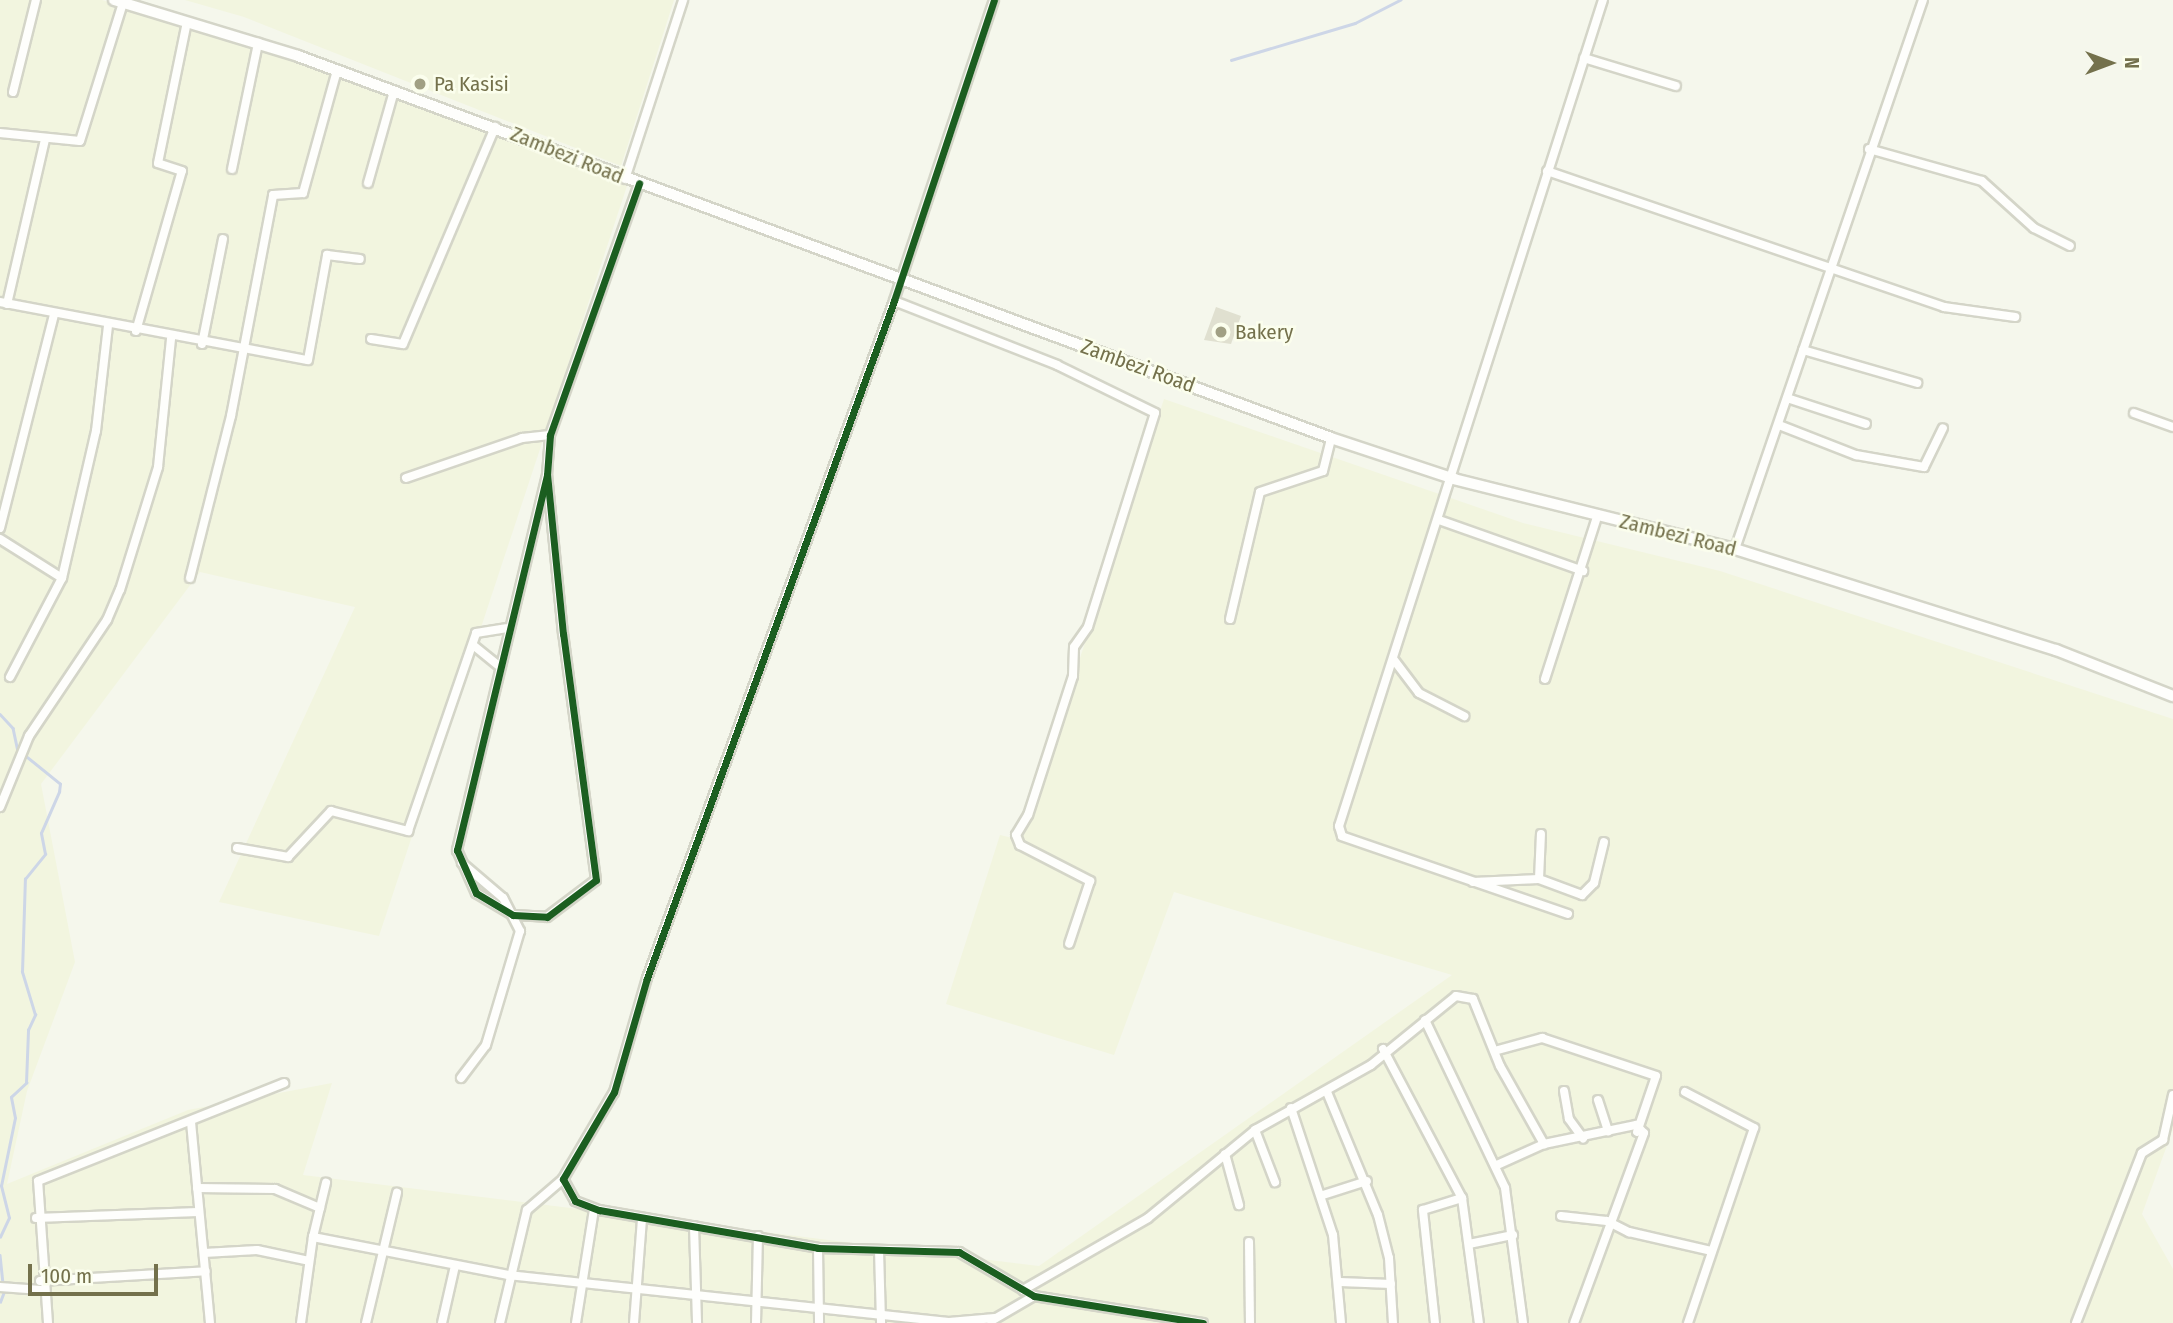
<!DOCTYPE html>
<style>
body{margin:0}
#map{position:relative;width:2173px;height:1323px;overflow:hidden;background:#f5f7ec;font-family:"Fira Sans Condensed",sans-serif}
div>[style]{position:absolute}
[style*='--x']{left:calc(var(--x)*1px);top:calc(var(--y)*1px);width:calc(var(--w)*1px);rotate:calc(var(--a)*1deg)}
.residential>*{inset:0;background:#f2f5df}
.stream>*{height:2.5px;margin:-1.25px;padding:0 1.25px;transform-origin:1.25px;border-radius:1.25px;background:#cdd6e7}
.building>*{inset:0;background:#e0e0d0}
.roads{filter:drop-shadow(2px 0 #d4d5c8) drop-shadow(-2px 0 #d4d5c8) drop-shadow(0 2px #d4d5c8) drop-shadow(0 -2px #d4d5c8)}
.street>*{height:8px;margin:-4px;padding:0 4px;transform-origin:4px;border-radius:4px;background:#fefefc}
.secondary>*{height:10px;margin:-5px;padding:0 5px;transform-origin:5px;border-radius:5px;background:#fefefc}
.cycleway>*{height:7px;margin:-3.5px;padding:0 3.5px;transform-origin:3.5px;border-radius:3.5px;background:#1b5e20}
.dots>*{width:19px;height:19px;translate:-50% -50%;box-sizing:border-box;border:4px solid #fbfeed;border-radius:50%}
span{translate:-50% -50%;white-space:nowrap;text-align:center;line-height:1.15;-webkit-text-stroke:5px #fbfeed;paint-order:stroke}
.poi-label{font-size:21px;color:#74714c}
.left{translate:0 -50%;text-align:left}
.street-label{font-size:21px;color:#74714c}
.north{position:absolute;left:2075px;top:28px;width:70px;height:70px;-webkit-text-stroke:5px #fbfeed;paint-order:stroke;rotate:90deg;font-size:19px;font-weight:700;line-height:28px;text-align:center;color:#74714c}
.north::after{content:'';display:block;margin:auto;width:24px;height:32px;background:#74714c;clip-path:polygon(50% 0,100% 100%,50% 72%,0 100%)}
.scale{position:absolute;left:28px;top:1264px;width:130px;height:32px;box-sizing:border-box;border:4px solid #74714c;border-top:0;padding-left:9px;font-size:21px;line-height:24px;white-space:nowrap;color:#74714c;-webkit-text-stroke:5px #fbfeed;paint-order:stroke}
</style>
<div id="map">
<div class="residential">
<div style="clip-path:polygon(0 0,102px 0,254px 44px,492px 127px,627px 186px,379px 936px,219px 902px,355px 607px,200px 572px,41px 784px,75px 962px,27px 1091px,7px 1184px,188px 1110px,332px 1083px,303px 1175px,1039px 1266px,1452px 975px,1174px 892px,1114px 1055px,946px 1004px,1000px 835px,1021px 840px,1164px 399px,1523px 523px,1720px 571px,2173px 719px,2173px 1129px,2142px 1214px,2173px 1269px,2173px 1323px,0 1323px)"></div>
<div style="clip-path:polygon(185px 0,674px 0,621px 166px,244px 17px)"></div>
</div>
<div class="stream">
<div style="--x:1231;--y:60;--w:129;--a:-16.6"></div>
<div style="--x:1355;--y:23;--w:51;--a:-27.1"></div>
<div style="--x:0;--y:714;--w:19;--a:47"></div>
<div style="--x:13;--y:728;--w:24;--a:78"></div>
<div style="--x:0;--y:1237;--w:21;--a:-65"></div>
<div style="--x:9;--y:1218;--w:33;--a:-104"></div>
<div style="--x:1;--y:1186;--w:69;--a:-78.4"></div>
<div style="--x:15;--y:1118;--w:21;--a:-101"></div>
<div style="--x:11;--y:1097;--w:21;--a:-43"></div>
<div style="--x:26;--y:1083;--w:53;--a:-87.8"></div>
<div style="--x:28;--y:1030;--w:17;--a:-65"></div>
<div style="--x:35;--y:1015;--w:45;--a:-106.8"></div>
<div style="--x:22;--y:972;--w:93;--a:-88.2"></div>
<div style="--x:25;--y:879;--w:32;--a:-51"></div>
<div style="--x:45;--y:854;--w:21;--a:-101"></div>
<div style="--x:41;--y:833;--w:45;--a:-66.3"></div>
<div style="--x:59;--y:792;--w:8;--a:-83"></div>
<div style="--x:60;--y:784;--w:46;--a:-141.1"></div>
<div style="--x:0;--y:1255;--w:28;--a:84"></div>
<div style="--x:0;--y:1302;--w:9;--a:-69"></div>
</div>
<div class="building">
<div style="clip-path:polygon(1216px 307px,1241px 316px,1231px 344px,1204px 340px)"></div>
</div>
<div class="roads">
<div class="street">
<div style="--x:994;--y:0;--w:317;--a:108.4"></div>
<div style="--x:894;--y:301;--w:721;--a:110.04"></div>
<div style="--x:647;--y:978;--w:119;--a:106.1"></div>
<div style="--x:614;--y:1092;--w:101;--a:120.4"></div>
<div style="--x:563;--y:1179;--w:25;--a:61"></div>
<div style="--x:575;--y:1201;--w:26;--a:21"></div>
<div style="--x:599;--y:1210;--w:222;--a:9.8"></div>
<div style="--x:818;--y:1248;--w:141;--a:1.6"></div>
<div style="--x:959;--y:1252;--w:87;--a:30.4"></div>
<div style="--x:1034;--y:1296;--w:171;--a:9.1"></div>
<div style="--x:1584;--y:58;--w:96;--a:16.9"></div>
<div style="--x:13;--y:92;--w:95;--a:-76"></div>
<div style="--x:0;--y:133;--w:80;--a:5.7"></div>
<div style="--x:80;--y:141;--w:145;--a:-72.7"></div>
<div style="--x:1869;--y:149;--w:117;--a:15.8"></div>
<div style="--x:1982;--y:181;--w:70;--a:42.1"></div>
<div style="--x:2034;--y:228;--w:40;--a:26.6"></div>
<div style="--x:232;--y:169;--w:129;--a:-78.3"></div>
<div style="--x:1547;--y:171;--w:420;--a:18.9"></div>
<div style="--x:1944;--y:307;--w:72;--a:8"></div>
<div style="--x:625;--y:179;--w:188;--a:-72"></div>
<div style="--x:368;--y:183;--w:96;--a:-74.2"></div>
<div style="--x:894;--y:301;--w:175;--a:21.4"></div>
<div style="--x:1057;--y:365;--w:109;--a:26.1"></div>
<div style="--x:1155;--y:413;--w:224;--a:107.4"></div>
<div style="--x:1088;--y:627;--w:24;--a:125"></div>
<div style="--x:1074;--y:647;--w:29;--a:92"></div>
<div style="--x:1073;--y:676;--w:146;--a:107.9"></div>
<div style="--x:1028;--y:815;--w:23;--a:121"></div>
<div style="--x:1016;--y:835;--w:11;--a:68"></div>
<div style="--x:1020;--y:845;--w:79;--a:27.2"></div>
<div style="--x:1090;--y:881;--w:66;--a:108.4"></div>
<div style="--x:0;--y:302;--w:313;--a:10.7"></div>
<div style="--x:308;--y:360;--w:107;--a:-79.7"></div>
<div style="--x:327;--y:255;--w:33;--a:7"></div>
<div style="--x:7;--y:304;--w:168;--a:-77"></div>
<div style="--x:136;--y:331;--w:166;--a:-74"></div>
<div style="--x:182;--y:171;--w:25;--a:-162"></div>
<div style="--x:158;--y:163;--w:144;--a:-78.4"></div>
<div style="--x:371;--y:339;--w:32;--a:9"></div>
<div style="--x:403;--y:344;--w:236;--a:-67"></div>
<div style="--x:202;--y:344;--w:107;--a:-78.7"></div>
<div style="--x:1803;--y:350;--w:119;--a:16.1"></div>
<div style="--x:1787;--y:398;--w:83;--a:18.2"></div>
<div style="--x:2134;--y:413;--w:41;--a:19.7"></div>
<div style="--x:1779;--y:425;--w:83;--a:21.3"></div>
<div style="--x:1856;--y:455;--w:69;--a:10"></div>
<div style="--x:1924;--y:467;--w:43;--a:-64"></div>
<div style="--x:547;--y:475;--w:386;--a:103.5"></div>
<div style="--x:457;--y:850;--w:47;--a:66.2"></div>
<div style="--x:476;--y:893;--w:43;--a:30.7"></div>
<div style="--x:513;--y:915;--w:34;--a:3"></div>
<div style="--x:547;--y:917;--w:61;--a:-37.1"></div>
<div style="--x:596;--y:880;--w:248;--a:-97.6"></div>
<div style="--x:563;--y:634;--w:160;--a:-95.7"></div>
<div style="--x:547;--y:475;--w:40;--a:-85.7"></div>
<div style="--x:550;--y:435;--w:267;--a:-70.5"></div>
<div style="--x:406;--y:478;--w:123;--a:-19"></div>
<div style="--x:522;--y:438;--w:28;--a:-6"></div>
<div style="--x:1439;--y:520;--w:153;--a:19.5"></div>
<div style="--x:0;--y:528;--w:220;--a:-75.8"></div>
<div style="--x:0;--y:539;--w:73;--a:32.2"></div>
<div style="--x:1735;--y:549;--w:580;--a:-71.1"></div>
<div style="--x:190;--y:578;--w:167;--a:-75.8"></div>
<div style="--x:231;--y:416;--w:225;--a:-79.2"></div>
<div style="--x:273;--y:195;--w:30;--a:-4"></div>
<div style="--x:303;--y:193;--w:128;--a:-74.5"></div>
<div style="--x:1230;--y:619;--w:130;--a:-76.7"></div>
<div style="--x:1260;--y:492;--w:66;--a:-18.4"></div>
<div style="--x:1323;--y:471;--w:34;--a:-76"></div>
<div style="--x:473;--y:645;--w:32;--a:39"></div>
<div style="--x:1394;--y:660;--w:41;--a:52.9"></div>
<div style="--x:1419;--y:693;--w:51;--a:27.1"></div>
<div style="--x:10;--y:677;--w:112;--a:-62.3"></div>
<div style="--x:62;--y:578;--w:151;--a:-77"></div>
<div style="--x:96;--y:431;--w:106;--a:-83.5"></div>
<div style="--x:1545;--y:679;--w:173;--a:-72.2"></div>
<div style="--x:0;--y:807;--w:77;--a:-67.8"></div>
<div style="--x:29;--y:736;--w:140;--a:-56.1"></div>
<div style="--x:107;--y:620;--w:33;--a:-67"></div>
<div style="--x:120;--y:590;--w:129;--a:-72.8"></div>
<div style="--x:158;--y:467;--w:129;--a:-84.2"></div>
<div style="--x:237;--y:848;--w:52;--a:10"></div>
<div style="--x:288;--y:857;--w:63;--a:-46.9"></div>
<div style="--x:331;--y:811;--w:80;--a:14.6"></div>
<div style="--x:408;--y:831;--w:209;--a:-71"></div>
<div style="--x:476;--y:633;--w:30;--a:-9"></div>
<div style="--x:1539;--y:879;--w:45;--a:-87.5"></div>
<div style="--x:1473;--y:882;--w:66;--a:-2.6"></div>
<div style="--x:1539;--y:879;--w:46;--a:20.4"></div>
<div style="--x:1582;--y:895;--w:17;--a:-45"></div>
<div style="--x:1594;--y:883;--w:42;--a:-76.3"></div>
<div style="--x:1568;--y:914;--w:239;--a:-161"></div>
<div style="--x:1342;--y:836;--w:10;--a:-107"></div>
<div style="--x:1339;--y:826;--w:867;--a:-72.28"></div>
<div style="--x:1425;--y:1020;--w:186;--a:64.5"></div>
<div style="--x:1505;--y:1188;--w:136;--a:82.4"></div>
<div style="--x:1383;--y:1049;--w:169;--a:62.1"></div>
<div style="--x:1462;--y:1198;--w:126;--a:82.3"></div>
<div style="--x:1498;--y:1050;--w:46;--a:-15.3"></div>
<div style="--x:1542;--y:1038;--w:120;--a:18.4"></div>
<div style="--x:1656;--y:1076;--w:59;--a:108.7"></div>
<div style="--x:461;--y:1078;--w:41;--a:-52.9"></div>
<div style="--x:486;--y:1045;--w:119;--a:-73.4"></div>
<div style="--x:520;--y:931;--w:37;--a:-117"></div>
<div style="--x:503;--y:898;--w:54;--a:-139.5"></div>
<div style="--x:1564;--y:1091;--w:28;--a:80"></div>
<div style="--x:1569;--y:1119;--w:24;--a:54"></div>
<div style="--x:1327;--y:1092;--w:133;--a:67.5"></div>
<div style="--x:1378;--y:1215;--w:44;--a:75.7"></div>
<div style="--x:1389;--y:1258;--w:65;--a:86.5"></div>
<div style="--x:1685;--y:1092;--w:78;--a:27.6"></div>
<div style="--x:1754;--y:1128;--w:206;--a:108.7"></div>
<div style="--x:1598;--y:1100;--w:33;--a:72"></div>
<div style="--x:1291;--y:1108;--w:134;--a:71.7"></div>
<div style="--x:1333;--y:1235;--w:88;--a:84.8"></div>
<div style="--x:191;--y:1122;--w:202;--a:84.6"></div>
<div style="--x:1255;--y:1130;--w:56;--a:69"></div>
<div style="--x:1225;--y:1154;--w:53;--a:74.6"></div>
<div style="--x:1497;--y:1165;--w:51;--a:-24.1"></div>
<div style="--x:1544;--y:1144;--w:94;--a:-11.7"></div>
<div style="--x:1636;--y:1125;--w:11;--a:45"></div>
<div style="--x:1644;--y:1133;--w:202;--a:110.2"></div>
<div style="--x:197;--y:1188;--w:78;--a:0.7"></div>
<div style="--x:275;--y:1189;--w:49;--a:22.9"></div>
<div style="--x:1323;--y:1195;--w:46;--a:-17.7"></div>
<div style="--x:1561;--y:1216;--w:46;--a:6.2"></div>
<div style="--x:1607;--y:1221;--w:25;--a:27"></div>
<div style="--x:1629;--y:1232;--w:84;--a:13"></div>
<div style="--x:36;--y:1218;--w:162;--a:-2.1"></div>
<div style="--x:694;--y:1226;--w:97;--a:88.2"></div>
<div style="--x:313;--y:1237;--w:56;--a:-76.5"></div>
<div style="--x:1249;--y:1242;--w:81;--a:89.3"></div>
<div style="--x:1469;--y:1244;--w:45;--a:-11.6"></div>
<div style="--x:818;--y:1248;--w:75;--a:89.2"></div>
<div style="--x:879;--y:1250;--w:73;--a:88.4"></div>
<div style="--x:204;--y:1253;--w:53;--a:-3.2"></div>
<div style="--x:257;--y:1250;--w:53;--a:11.9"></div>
<div style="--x:40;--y:1281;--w:166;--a:-3.4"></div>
<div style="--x:1340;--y:1282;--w:51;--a:2.2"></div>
<div style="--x:0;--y:1287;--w:41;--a:4.2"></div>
<div style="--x:1023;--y:1290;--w:144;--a:-29.9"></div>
<div style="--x:1148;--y:1218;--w:139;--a:-39.4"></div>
<div style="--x:1255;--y:1130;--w:133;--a:-29.3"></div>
<div style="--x:1371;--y:1065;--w:109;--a:-39.1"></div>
<div style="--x:1456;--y:996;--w:17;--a:10"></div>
<div style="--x:1473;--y:999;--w:72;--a:68.1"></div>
<div style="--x:1500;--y:1066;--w:90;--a:60.6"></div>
<div style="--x:991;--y:1321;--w:50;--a:-30.2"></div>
<div style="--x:48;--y:1323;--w:142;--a:-94"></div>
<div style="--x:38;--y:1181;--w:265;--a:-21.7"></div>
<div style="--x:301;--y:1323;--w:87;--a:-82.1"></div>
<div style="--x:313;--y:1237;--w:199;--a:11"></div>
<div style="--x:508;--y:1275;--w:443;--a:6.1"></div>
<div style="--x:949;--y:1322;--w:46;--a:-5"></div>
<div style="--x:366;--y:1323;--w:134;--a:-76.6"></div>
<div style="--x:442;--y:1323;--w:58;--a:-77.2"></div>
<div style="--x:500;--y:1323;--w:116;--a:-76.6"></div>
<div style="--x:527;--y:1210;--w:48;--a:-40.7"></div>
<div style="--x:576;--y:1323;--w:115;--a:-81"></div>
<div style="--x:634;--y:1323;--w:104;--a:-85.6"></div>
<div style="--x:756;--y:1323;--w:87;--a:-88.7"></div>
<div style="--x:1435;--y:1323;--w:114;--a:-96.1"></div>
<div style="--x:1423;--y:1210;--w:41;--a:-17.1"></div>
<div style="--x:2076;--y:1323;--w:182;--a:-68.8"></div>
<div style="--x:2142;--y:1153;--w:25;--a:-32"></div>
<div style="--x:2163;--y:1140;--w:46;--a:-77.5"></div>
</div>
<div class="secondary">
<div style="--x:114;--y:0;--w:192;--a:16.9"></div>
<div style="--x:298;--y:56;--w:1101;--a:20.29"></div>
<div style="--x:1331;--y:438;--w:130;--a:18.4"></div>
<div style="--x:1454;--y:479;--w:290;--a:14"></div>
<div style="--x:1735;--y:549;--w:337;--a:17.5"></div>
<div style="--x:2056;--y:650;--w:126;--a:21.5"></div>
</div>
</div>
<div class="cycleway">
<div style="--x:994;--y:0;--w:317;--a:108.4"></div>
<div style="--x:894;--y:301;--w:721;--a:110.04"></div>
<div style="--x:647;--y:978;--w:119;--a:106.1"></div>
<div style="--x:614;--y:1092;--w:101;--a:120.4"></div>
<div style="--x:563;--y:1179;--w:25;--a:61"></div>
<div style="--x:575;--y:1201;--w:26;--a:21"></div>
<div style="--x:599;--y:1210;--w:222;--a:9.8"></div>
<div style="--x:818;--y:1248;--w:141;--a:1.6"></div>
<div style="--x:959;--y:1252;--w:87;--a:30.4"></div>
<div style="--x:1034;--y:1296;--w:171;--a:9.1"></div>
<div style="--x:547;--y:475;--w:386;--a:103.5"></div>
<div style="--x:457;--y:850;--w:47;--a:66.2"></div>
<div style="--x:476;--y:893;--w:43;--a:30.7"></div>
<div style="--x:513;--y:915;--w:34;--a:3"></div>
<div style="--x:547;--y:917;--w:61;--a:-37.1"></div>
<div style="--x:596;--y:880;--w:248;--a:-97.6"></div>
<div style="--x:563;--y:634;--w:160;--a:-95.7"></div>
<div style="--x:547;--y:475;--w:40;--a:-85.7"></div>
<div style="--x:550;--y:435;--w:267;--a:-70.5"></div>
</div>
<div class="dots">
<div style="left:420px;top:84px;background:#a1a084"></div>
<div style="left:1221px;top:332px;background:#a1a084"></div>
</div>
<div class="poi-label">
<span class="left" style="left:434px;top:84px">Pa Kasisi</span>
<span class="left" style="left:1235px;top:332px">Bakery</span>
</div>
<div class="street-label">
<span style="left:567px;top:155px;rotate:22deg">Zambezi Road</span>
<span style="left:1138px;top:366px;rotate:20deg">Zambezi Road</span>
<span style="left:1678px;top:535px;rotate:14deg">Zambezi Road</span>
</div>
<div class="north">N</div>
<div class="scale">100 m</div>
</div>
